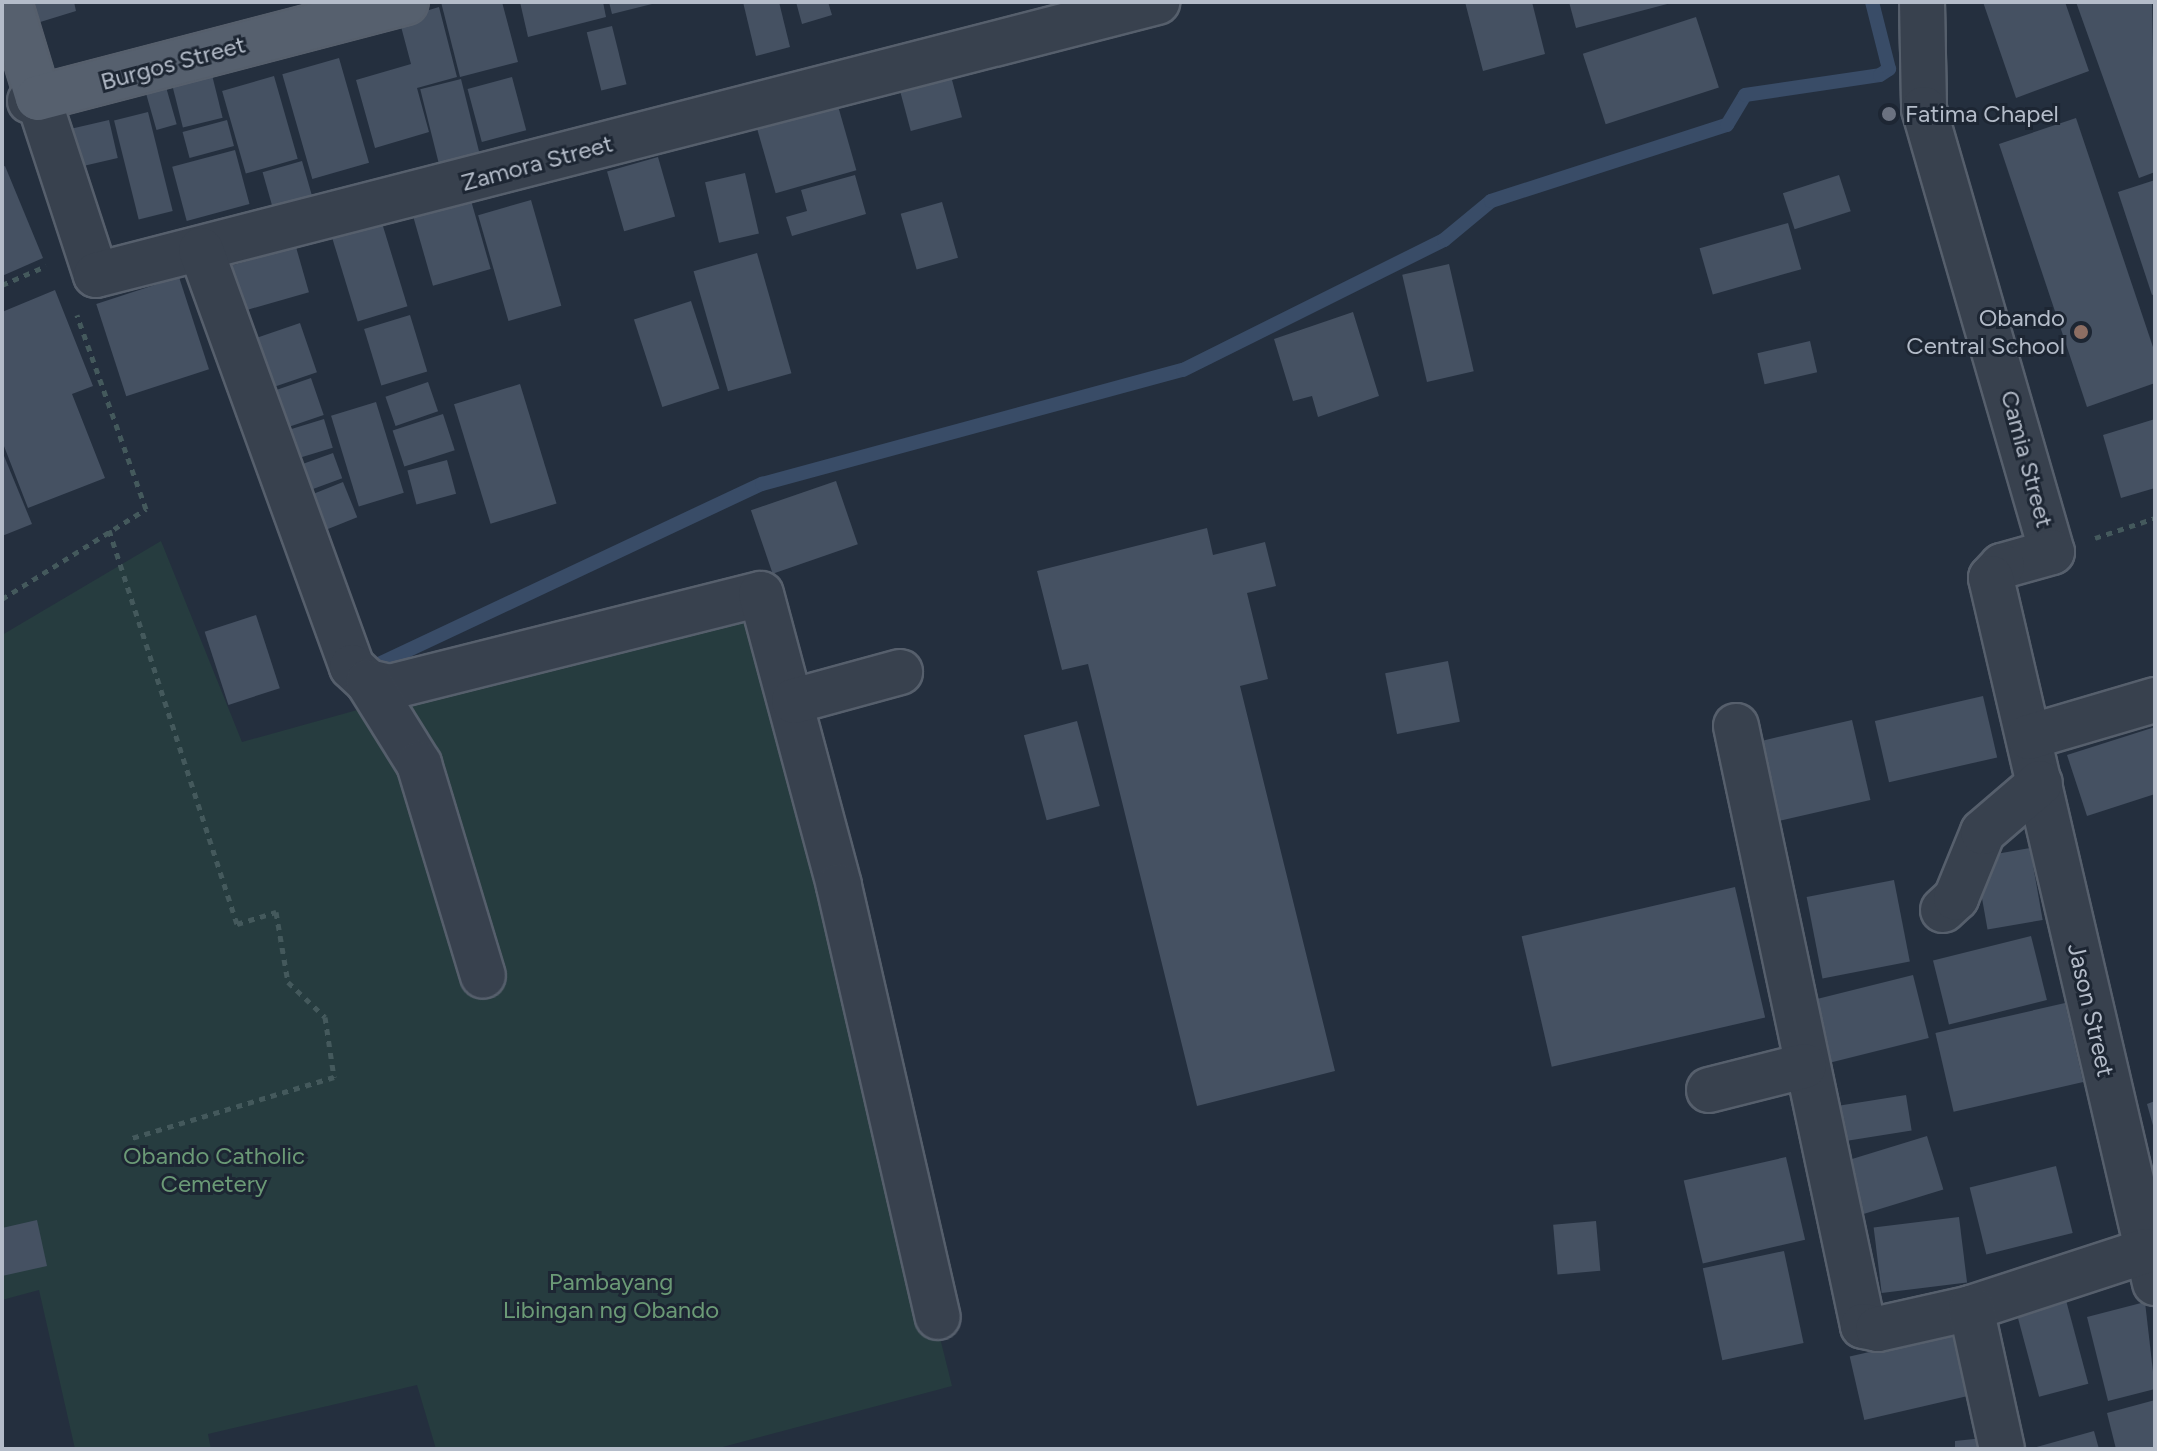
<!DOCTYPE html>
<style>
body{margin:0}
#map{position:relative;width:2157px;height:1451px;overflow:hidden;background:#242f3e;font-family:Figtree,sans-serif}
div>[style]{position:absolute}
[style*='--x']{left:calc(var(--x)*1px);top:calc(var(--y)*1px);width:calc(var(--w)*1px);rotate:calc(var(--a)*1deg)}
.green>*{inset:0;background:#263c3f}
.stream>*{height:14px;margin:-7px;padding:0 7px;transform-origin:7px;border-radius:7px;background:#394c67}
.building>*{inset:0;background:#455162;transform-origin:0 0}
.path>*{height:5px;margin-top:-2.5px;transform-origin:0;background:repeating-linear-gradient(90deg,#44595c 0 6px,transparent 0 12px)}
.roads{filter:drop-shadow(2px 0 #565f6c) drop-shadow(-2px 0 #565f6c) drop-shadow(0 2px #565f6c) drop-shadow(0 -2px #565f6c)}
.minor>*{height:44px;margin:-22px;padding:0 22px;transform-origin:22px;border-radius:22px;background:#38414e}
.major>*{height:44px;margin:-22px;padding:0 22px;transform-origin:22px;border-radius:22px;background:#56606e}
.dots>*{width:22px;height:22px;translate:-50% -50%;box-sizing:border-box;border:4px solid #1d2633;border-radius:50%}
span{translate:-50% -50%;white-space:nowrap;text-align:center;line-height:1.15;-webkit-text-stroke:6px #1d2633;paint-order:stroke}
.street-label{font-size:24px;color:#b4bcc9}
.poi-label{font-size:24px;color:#b4bcc9}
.left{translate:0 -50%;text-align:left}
.right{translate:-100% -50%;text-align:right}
.park-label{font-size:24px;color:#6b9a76}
.frame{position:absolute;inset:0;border:4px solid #b4bcc9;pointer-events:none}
</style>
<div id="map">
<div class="green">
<div style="clip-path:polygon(161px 541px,242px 742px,756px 599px,952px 1386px,715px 1449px,436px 1449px,417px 1385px,208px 1434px,211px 1449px,75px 1449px,39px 1290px,2px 1300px,2px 635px)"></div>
</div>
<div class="stream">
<div style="--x:366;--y:670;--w:438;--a:-25.2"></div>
<div style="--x:762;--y:484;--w:436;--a:-15.2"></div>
<div style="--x:1183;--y:370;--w:292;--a:-26.5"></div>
<div style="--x:1444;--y:240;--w:61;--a:-39.7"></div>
<div style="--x:1491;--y:201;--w:248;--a:-17.9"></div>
<div style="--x:1727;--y:125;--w:35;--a:-59"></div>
<div style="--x:1745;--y:95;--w:136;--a:-8.4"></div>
<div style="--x:1880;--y:75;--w:11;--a:-34"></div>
<div style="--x:1889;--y:69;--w:69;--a:-104.2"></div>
</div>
<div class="building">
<div style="clip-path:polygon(31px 2px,74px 2px,76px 11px,37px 23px)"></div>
<div style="clip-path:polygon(441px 2px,502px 2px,518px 62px,460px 77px)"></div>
<div style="clip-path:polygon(520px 2px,603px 2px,606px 17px,528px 37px)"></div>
<div style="clip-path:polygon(609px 2px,656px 2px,656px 3px,612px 14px)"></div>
<div style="clip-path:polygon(743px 2px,779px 2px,790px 47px,756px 56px)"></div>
<div style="clip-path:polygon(796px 2px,828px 2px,832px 15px,802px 24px)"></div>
<div style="clip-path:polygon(1465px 2px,1532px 2px,1545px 54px,1483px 71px)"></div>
<div style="clip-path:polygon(1569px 2px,1671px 2px,1671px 3px,1576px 28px)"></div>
<div style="clip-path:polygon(1983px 2px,2065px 2px,2089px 71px,2016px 98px)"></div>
<div style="clip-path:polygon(2076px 2px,2152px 2px,2155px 172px,2139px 178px)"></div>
<div style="clip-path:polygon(439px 7px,457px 77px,417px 88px,429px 132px,375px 148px,356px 80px,411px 64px,399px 19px)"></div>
<div style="left:1696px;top:17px;width:74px;height:119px;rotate:72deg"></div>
<div style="left:612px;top:26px;width:60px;height:26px;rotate:76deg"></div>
<div style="left:339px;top:58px;width:109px;height:59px;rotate:74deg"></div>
<div style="left:948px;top:65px;width:54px;height:53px;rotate:75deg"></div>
<div style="left:212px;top:75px;width:44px;height:41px;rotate:76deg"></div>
<div style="left:274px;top:76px;width:86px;height:54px;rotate:74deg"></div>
<div style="left:512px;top:77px;width:55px;height:46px;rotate:75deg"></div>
<div style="left:461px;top:79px;width:77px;height:42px;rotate:76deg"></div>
<div style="left:164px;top:80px;width:46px;height:21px;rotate:74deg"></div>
<div style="left:836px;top:99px;width:74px;height:84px;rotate:74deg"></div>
<div style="left:148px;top:112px;width:102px;height:35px;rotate:76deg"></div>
<div style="clip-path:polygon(2076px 118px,2155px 353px,2155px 383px,2087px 407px,1999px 144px)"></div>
<div style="left:109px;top:120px;width:39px;height:41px;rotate:77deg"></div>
<div style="left:227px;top:120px;width:27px;height:46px;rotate:75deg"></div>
<div style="left:235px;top:150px;width:56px;height:65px;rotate:75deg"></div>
<div style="left:658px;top:157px;width:62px;height:53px;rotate:74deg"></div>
<div style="left:302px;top:161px;width:36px;height:41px;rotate:74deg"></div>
<div style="clip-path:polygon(5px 166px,43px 258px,2px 276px,2px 167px)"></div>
<div style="left:745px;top:173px;width:62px;height:41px;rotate:77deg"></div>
<div style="clip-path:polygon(855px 175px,866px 214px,792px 236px,786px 217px,807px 211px,801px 190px)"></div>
<div style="left:1839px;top:175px;width:38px;height:59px;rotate:72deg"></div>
<div style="clip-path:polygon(2155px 180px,2155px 294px,2152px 295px,2118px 192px)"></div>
<div style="left:470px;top:197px;width:75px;height:60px;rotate:74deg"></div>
<div style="left:531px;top:200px;width:110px;height:55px;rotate:74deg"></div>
<div style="left:942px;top:202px;width:58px;height:43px;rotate:74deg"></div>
<div style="left:382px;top:223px;width:87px;height:52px;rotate:73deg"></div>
<div style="left:1788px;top:223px;width:48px;height:92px;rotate:74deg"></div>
<div style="left:296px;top:247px;width:47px;height:67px;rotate:74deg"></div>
<div style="left:757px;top:253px;width:125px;height:66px;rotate:74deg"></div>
<div style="left:1449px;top:264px;width:110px;height:48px;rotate:77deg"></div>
<div style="left:179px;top:277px;width:97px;height:87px;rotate:72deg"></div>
<div style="clip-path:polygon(55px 290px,93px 386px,72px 394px,105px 478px,28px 508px,2px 441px,2px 312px)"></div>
<div style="left:691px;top:301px;width:92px;height:60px;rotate:72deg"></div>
<div style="clip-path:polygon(1353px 312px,1379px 396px,1318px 417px,1312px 396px,1293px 401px,1274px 339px)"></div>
<div style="left:410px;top:315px;width:59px;height:48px;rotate:73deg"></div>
<div style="left:300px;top:323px;width:52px;height:55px;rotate:71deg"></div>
<div style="left:1810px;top:341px;width:32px;height:54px;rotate:77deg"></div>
<div style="left:311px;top:378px;width:39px;height:52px;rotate:71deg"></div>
<div style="left:428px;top:382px;width:31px;height:45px;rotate:71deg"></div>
<div style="left:520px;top:384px;width:125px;height:69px;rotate:73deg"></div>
<div style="left:376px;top:402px;width:95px;height:47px;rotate:73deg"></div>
<div style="left:443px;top:414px;width:38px;height:53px;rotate:72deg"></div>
<div style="left:324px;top:419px;width:30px;height:51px;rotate:73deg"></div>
<div style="clip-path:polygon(2155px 419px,2155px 488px,2121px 498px,2103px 435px)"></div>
<div style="clip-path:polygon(2px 451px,32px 524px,2px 536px)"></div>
<div style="left:333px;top:453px;width:27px;height:47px;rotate:70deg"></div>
<div style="left:447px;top:460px;width:35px;height:41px;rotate:75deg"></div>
<div style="left:836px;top:481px;width:67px;height:90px;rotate:71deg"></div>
<div style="left:343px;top:482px;width:38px;height:45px;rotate:68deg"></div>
<div style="clip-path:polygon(1207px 528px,1213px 555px,1265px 542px,1276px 586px,1247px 593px,1268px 679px,1240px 686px,1335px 1071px,1197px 1106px,1088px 664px,1062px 670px,1037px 571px)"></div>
<div style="left:256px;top:615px;width:77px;height:54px;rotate:72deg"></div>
<div style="left:1448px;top:661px;width:62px;height:64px;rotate:79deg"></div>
<div style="left:1983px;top:696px;width:63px;height:111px;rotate:77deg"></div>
<div style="left:1852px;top:720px;width:82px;height:93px;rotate:77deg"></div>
<div style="left:1077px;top:721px;width:88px;height:55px;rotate:75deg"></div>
<div style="clip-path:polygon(2155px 727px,2155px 794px,2087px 816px,2067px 755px)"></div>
<div style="left:2030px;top:848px;width:73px;height:56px;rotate:80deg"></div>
<div style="left:1894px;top:880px;width:83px;height:89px;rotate:79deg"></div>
<div style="left:1735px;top:887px;width:134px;height:219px;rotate:77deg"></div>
<div style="left:2031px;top:936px;width:66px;height:101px;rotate:76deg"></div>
<div style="left:1913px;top:975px;width:65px;height:101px;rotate:76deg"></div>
<div style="left:2065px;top:1003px;width:81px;height:133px;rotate:77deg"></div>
<div style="left:1906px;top:1095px;width:36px;height:81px;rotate:81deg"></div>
<div style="clip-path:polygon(2155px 1101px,2155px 1129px,2154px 1129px,2147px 1104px)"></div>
<div style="left:1927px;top:1136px;width:56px;height:92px;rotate:73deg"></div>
<div style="left:1786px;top:1157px;width:85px;height:105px;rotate:77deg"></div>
<div style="left:2056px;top:1166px;width:69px;height:89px;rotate:76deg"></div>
<div style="left:1959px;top:1217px;width:66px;height:86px;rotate:83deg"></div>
<div style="clip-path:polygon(37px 1220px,47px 1266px,2px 1276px,2px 1228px)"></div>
<div style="left:1596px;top:1221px;width:50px;height:43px;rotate:85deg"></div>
<div style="left:1784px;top:1251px;width:94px;height:83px;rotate:78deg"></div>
<div style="left:2063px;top:1289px;width:98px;height:51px;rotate:75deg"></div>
<div style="clip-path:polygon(2145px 1302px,2155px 1389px,2108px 1401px,2087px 1317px)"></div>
<div style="left:1952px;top:1333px;width:65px;height:105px;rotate:77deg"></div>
<div style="clip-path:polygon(2155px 1400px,2155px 1449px,2116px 1449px,2107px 1413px)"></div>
<div style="clip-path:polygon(2094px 1431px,2099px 1449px,2033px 1449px,2033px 1448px)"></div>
<div style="clip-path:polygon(1993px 1437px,1994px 1449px,1955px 1449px,1955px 1441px)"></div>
</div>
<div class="path">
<div style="--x:2;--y:285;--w:48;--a:-23.4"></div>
<div style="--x:109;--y:530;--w:414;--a:72"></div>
<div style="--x:237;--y:924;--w:41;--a:-17.1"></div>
<div style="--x:276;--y:912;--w:71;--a:80.3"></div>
<div style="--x:288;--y:982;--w:51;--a:43.4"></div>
<div style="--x:325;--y:1017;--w:61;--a:81.5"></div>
<div style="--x:334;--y:1077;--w:215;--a:163.2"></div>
<div style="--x:2095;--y:538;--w:63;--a:-18.4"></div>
<div style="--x:2;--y:599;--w:170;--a:-32"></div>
<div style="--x:146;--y:509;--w:206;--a:-109.6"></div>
</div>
<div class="roads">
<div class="minor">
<div style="--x:1922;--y:2;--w:107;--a:88.9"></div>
<div style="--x:1924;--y:109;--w:461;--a:73.9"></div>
<div style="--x:2052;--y:552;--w:52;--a:164.4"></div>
<div style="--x:2002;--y:566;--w:16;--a:133"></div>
<div style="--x:1991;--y:578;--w:724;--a:76.9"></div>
<div style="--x:30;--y:101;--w:9;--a:-21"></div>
<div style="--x:38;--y:98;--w:186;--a:71.9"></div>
<div style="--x:96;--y:275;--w:1096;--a:-14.43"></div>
<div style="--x:201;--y:250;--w:443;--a:70.1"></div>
<div style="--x:352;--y:667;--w:22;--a:43"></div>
<div style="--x:368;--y:682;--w:23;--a:13"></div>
<div style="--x:390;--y:687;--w:382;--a:-14.1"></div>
<div style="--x:761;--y:594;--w:302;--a:75"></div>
<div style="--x:839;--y:886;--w:442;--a:77.1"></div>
<div style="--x:368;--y:682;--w:97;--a:58.1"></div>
<div style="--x:419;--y:764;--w:221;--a:73.2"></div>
<div style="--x:794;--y:701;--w:110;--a:-15.3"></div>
<div style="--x:1736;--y:726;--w:613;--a:78.05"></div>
<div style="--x:1863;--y:1326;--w:15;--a:11"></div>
<div style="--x:1878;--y:1329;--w:95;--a:-12.7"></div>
<div style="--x:1971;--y:1308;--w:183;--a:-18.1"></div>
<div style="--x:2029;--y:737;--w:131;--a:-16.4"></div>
<div style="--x:1943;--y:910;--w:18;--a:-43"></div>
<div style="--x:1956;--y:898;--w:71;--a:-67.8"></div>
<div style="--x:1983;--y:832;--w:75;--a:-40.7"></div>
<div style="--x:1709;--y:1090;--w:98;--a:-14.2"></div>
<div style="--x:1971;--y:1308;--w:144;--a:77.6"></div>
</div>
<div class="major">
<div style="--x:9;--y:2;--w:100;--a:73.2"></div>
<div style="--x:38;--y:98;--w:380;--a:-14.6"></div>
</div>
</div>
<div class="dots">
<div style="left:1889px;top:114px;background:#6b7280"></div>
<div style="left:2081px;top:332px;background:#8d6e63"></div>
</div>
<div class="street-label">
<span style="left:173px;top:63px;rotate:-15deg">Burgos Street</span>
<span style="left:537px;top:163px;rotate:-15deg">Zamora Street</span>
<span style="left:2027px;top:459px;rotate:75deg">Camia Street</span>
<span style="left:2091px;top:1010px;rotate:77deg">Jason Street</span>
</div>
<div class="poi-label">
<span class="left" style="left:1905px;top:114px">Fatima Chapel</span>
<span class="right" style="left:2065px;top:332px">Obando<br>Central School</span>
</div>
<div class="park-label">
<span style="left:214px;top:1170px">Obando Catholic<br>Cemetery</span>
<span style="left:611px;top:1296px">Pambayang<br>Libingan ng Obando</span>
</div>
<div class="frame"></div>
</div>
